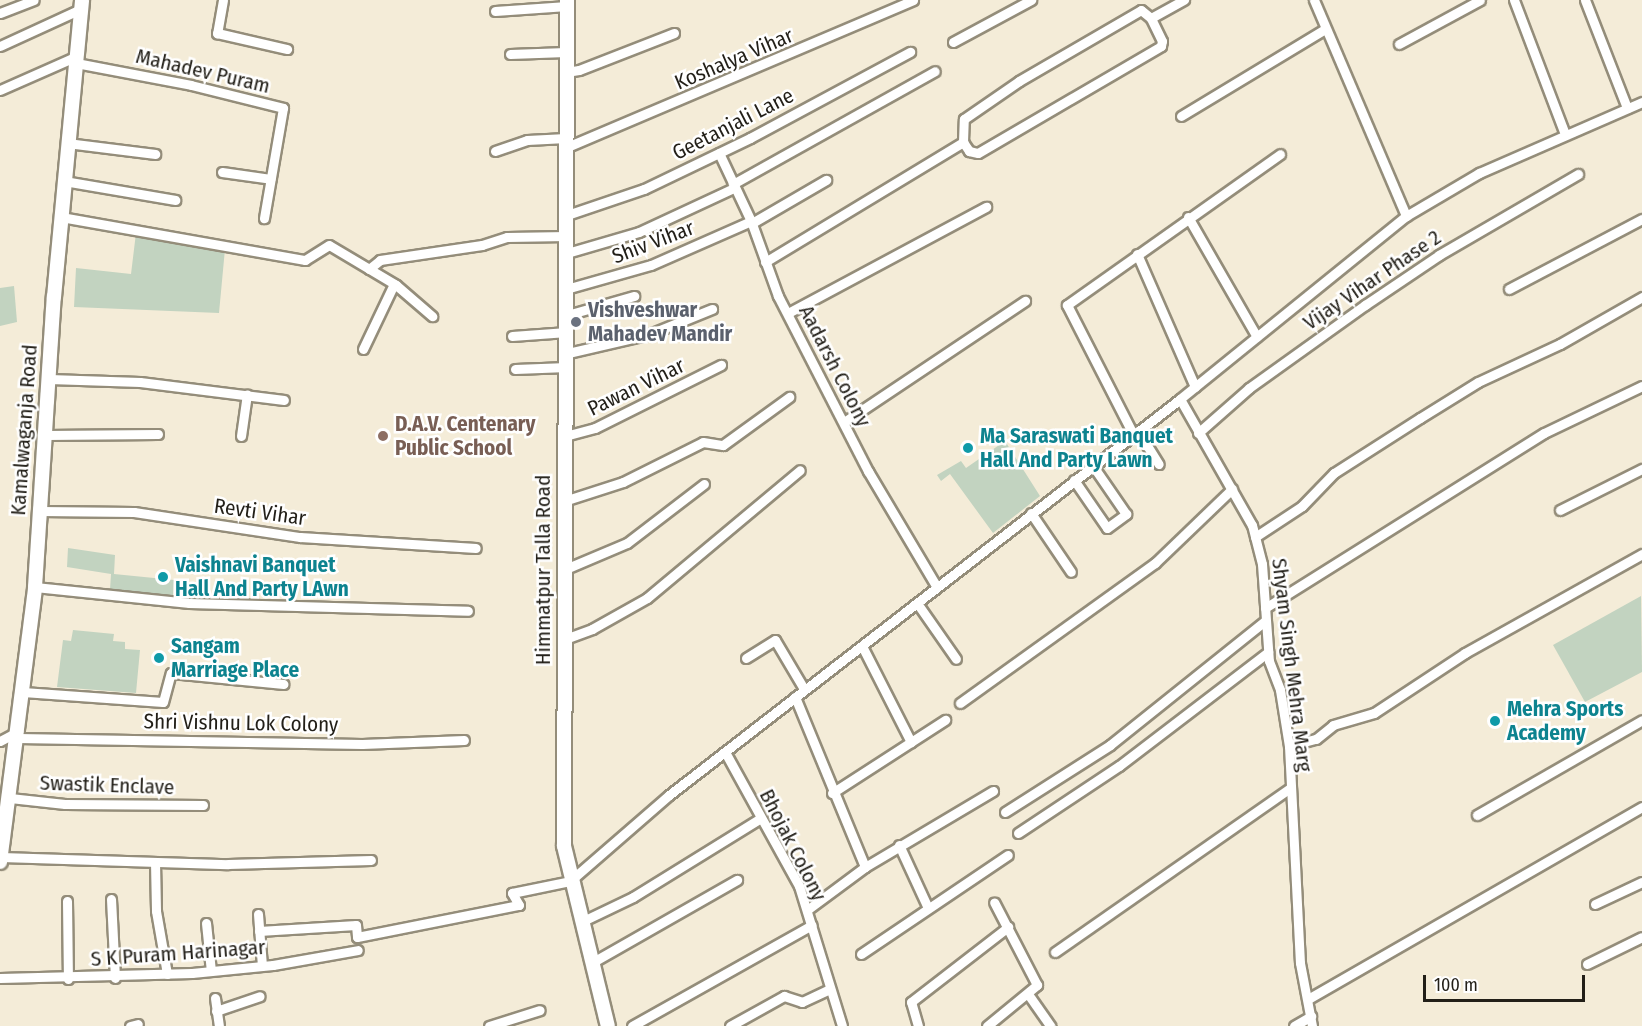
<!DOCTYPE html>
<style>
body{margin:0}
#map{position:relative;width:1642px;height:1026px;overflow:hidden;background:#f4ecd8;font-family:"Fira Sans Condensed",sans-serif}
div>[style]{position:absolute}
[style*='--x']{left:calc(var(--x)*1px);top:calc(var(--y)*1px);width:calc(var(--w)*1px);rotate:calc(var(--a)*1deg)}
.green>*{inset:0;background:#c2d3c0}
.roads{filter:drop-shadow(2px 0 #948d7a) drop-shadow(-2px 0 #948d7a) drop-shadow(0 2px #948d7a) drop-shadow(0 -2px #948d7a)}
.street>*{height:9px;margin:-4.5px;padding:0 4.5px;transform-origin:4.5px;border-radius:4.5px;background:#fff}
.secondary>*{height:14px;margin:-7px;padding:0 7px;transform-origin:7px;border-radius:7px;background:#fff}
.dots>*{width:16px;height:16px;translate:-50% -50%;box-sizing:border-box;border:3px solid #fff;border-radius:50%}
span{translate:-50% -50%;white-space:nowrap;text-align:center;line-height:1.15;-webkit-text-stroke:5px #fff;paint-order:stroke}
.street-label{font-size:21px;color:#221f18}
.worship-label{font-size:21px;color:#5b616d;font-weight:700}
.left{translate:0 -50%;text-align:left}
.education-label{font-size:21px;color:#785e54;font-weight:700}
.culture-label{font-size:21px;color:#0d838f;font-weight:700}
.scale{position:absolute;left:1423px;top:975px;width:162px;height:27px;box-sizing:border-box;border:3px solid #221f18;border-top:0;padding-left:8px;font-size:18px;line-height:21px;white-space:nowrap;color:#221f18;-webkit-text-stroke:4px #fff;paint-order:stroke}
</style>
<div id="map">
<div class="green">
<div style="clip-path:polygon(136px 233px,225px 249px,219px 313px,74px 307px,76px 268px,131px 274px)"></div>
<div style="clip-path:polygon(14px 286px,17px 322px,0 326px,0 288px)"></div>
<div style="clip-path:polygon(1005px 441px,1040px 496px,993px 533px,950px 474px,941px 481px,937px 475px,961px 461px,966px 468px)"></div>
<div style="clip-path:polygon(68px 548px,115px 555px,114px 574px,174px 580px,173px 596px,110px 590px,111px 574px,67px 567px)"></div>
<div style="clip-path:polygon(1641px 596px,1642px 672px,1585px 702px,1553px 645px)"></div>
<div style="clip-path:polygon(73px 630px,114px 634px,113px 641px,125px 642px,125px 649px,140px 650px,136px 693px,57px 687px,63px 640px,71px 641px)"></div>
</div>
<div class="roads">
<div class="street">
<div style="--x:223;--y:0;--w:34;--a:100"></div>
<div style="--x:217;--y:33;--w:72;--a:12.9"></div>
<div style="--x:1314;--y:0;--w:235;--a:66.9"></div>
<div style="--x:1514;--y:0;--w:143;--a:69.2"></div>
<div style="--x:1585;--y:0;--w:116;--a:68.7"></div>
<div style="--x:495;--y:11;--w:72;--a:-4"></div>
<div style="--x:0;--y:13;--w:36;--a:-21"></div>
<div style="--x:953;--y:42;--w:89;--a:-28.3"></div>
<div style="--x:1399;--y:44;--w:92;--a:-28.5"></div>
<div style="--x:0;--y:46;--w:89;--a:-24.6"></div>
<div style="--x:510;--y:54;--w:56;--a:-2"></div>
<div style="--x:76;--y:63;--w:117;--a:10.8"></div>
<div style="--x:191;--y:85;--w:95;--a:14"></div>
<div style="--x:283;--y:108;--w:112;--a:99.8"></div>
<div style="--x:566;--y:72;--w:13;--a:-9"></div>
<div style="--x:579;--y:70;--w:102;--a:-21.3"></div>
<div style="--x:0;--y:90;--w:84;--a:-23.8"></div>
<div style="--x:1181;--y:116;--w:168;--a:-31.1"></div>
<div style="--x:963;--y:142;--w:11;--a:56"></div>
<div style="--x:969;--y:151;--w:9;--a:13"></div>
<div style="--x:978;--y:153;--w:212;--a:-30.3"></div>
<div style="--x:1161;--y:46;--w:5;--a:-79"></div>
<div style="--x:1162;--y:41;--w:25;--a:-116"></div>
<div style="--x:67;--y:143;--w:89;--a:7.1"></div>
<div style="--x:567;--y:147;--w:376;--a:-23"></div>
<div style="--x:495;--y:151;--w:34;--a:-19"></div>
<div style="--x:527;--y:140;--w:39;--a:-3"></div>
<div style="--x:719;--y:153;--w:75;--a:64.8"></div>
<div style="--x:751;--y:221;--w:80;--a:70.2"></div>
<div style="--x:778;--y:296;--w:197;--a:62.8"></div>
<div style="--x:868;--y:471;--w:135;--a:59.3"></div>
<div style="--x:222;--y:172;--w:49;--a:8.1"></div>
<div style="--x:64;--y:181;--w:113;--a:9.7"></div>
<div style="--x:733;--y:184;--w:231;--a:-29.2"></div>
<div style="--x:567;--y:215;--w:81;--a:-18.7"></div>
<div style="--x:644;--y:189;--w:118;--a:-25.7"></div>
<div style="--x:750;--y:138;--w:182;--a:-28.3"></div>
<div style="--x:61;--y:217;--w:248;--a:10"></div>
<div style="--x:305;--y:260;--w:28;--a:-32"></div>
<div style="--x:329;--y:245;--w:78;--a:30.8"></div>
<div style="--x:396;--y:285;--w:48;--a:40.7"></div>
<div style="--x:1188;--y:217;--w:138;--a:60.1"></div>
<div style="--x:752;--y:223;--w:86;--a:-30.2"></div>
<div style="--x:567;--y:253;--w:75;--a:-16.3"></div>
<div style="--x:639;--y:232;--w:105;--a:-24.9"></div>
<div style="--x:1137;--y:254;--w:145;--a:66.4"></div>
<div style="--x:765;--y:262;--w:232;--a:-31.2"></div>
<div style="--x:963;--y:142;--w:23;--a:-88"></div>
<div style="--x:964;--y:119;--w:67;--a:-34.6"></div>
<div style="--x:1019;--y:81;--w:141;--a:-30.2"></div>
<div style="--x:1141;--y:10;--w:13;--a:39"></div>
<div style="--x:1151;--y:18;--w:38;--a:-29"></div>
<div style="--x:369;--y:269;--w:14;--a:-39"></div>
<div style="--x:380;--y:260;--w:103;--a:-8.4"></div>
<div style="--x:482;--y:245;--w:26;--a:-18"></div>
<div style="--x:507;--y:237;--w:60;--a:-1"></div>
<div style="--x:566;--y:289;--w:88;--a:-15.8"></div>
<div style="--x:651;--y:265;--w:109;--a:-23.7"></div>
<div style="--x:1509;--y:289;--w:150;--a:-27.8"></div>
<div style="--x:788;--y:313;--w:225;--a:-28.2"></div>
<div style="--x:567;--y:315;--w:70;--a:-15.8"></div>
<div style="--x:512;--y:336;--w:55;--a:-4.2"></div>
<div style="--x:363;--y:349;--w:72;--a:-64.5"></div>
<div style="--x:568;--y:353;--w:84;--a:-13"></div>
<div style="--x:650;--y:334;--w:67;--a:-22"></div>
<div style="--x:515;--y:369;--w:52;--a:-2.2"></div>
<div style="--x:49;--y:379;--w:91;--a:1.9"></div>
<div style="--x:140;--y:382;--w:145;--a:7.1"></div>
<div style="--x:1180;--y:399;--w:145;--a:60.3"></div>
<div style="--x:1252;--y:525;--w:40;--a:75.6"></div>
<div style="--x:1262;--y:564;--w:97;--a:85.9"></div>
<div style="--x:1269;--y:661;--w:31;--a:69"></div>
<div style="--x:1280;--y:690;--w:57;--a:80.9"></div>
<div style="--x:1289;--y:746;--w:217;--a:87.1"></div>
<div style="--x:1300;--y:963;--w:64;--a:79.2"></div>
<div style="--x:844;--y:422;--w:218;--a:-33.8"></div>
<div style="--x:1138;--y:431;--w:39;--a:58"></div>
<div style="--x:1198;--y:433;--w:68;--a:-41.4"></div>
<div style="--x:1249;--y:388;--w:143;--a:-35.6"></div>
<div style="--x:1365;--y:305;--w:89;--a:-34"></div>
<div style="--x:1439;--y:255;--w:161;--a:-30.2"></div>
<div style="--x:1133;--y:434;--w:145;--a:-117.1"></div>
<div style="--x:1067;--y:305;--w:261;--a:-35.3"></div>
<div style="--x:46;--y:435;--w:112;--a:-0.5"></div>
<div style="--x:241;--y:436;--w:42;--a:-81.9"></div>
<div style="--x:565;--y:436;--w:31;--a:-15"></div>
<div style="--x:595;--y:428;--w:141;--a:-26.6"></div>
<div style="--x:1074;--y:480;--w:58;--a:55.5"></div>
<div style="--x:1107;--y:528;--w:24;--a:-36"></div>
<div style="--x:1126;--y:514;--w:58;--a:-124.5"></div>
<div style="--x:564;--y:501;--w:62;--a:-17.9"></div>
<div style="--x:623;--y:482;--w:89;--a:-26.6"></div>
<div style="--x:703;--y:442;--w:20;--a:9"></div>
<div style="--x:723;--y:445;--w:82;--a:-36"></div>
<div style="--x:1560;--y:510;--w:92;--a:-26.6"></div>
<div style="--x:40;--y:511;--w:94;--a:0.6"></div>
<div style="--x:134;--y:512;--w:168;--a:8.6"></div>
<div style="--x:300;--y:537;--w:176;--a:3.6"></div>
<div style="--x:1031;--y:513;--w:71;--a:55.9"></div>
<div style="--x:1255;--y:537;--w:56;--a:-33.4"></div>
<div style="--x:1302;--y:506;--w:46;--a:-45.9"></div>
<div style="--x:1334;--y:473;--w:102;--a:-32.6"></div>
<div style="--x:1420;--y:418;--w:68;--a:-31.8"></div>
<div style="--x:1478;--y:382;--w:90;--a:-24.9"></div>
<div style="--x:1560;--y:344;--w:95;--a:-29.8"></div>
<div style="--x:563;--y:570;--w:69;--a:-22.9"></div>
<div style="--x:627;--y:543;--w:97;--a:-37.5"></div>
<div style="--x:35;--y:587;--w:155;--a:5.9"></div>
<div style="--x:189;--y:603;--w:279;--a:1.6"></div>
<div style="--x:917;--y:603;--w:68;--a:55.1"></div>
<div style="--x:1265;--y:608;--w:329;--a:-32.1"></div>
<div style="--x:1544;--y:433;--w:109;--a:-25.6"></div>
<div style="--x:565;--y:639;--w:29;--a:-20"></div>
<div style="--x:592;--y:629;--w:63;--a:-29.4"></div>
<div style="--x:647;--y:598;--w:199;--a:-39.9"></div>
<div style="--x:862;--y:646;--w:108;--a:63"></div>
<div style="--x:746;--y:658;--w:34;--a:-32"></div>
<div style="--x:775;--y:640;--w:57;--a:59.4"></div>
<div style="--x:23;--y:692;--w:140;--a:4.1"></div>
<div style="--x:163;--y:702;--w:30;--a:-75"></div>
<div style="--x:171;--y:673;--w:113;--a:5.6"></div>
<div style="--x:795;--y:697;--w:184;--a:67.6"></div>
<div style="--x:960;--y:703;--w:240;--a:-35.7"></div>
<div style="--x:1155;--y:563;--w:107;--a:-43.9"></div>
<div style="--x:18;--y:738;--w:344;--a:1"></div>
<div style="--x:362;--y:744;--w:102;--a:-2.2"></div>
<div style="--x:0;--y:741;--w:21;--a:-28"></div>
<div style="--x:1289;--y:746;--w:28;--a:-15"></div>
<div style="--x:1316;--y:739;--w:22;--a:-39"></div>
<div style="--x:1333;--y:725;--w:43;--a:-16.3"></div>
<div style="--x:1374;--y:713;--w:109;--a:-33.4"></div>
<div style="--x:1465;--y:653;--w:203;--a:-29.2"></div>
<div style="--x:725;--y:752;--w:153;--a:61.1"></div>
<div style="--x:799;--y:886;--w:146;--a:72.9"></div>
<div style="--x:832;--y:793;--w:135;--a:-32.9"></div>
<div style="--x:10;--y:798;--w:55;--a:6.2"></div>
<div style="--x:65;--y:804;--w:138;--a:0.4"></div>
<div style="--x:1005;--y:812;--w:125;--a:-32.5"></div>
<div style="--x:1110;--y:745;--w:198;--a:-38.7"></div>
<div style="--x:1477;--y:815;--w:190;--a:-29.9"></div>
<div style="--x:1018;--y:833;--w:121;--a:-33.6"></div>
<div style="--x:1119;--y:766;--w:188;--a:-37.4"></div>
<div style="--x:899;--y:845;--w:69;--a:65.3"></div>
<div style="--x:1;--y:857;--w:227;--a:1.8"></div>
<div style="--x:228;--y:864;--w:143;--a:-1.6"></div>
<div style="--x:155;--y:862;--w:49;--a:88.8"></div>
<div style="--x:156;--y:911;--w:64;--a:80.1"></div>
<div style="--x:111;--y:899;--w:79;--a:87.1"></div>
<div style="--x:67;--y:901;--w:78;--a:89.3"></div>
<div style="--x:1595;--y:904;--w:52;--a:-25.1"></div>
<div style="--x:807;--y:910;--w:72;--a:-36.6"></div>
<div style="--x:865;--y:867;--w:149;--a:-30.7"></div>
<div style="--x:258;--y:914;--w:52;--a:85.6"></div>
<div style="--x:583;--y:921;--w:55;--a:-25.6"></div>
<div style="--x:633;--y:897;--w:150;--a:-31.7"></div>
<div style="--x:206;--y:923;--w:48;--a:84.1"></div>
<div style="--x:259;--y:931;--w:97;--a:-3.5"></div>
<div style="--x:356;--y:925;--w:12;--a:85"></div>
<div style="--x:357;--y:937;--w:165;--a:-11.2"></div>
<div style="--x:519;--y:905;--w:14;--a:-120"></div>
<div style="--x:512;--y:893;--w:59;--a:-11.7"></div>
<div style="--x:570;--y:881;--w:131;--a:-41"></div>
<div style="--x:669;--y:795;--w:646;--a:-37.77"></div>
<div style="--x:1180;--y:399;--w:291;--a:-39"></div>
<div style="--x:1406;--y:216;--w:85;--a:-30.5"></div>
<div style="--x:1479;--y:173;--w:178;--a:-23.5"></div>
<div style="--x:1055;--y:952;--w:285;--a:-34.9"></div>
<div style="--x:861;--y:954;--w:177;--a:-34"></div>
<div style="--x:593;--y:962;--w:166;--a:-29.7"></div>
<div style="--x:1587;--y:964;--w:61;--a:-26.1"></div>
<div style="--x:0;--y:978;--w:192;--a:-1.5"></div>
<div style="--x:192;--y:973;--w:81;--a:-5.6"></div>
<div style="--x:273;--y:965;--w:86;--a:-10"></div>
<div style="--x:1028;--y:994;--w:39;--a:55"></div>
<div style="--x:215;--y:998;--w:28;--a:82"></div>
<div style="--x:1308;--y:999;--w:385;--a:-29.9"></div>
<div style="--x:216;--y:1011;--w:46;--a:-18.8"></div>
<div style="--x:130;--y:1026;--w:8;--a:-14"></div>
<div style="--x:489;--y:1026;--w:53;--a:-17.4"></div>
<div style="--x:632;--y:1026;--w:206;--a:-29.3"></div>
<div style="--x:730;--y:1026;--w:62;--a:-29.1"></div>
<div style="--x:784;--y:996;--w:19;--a:18"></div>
<div style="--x:802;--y:1002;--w:31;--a:-25"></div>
<div style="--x:918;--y:1026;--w:25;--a:-106"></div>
<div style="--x:911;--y:1002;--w:123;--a:-37.7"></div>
<div style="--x:987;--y:1026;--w:65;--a:-39.4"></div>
<div style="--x:1037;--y:985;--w:93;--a:-117.4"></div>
<div style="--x:1294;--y:1026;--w:20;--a:-30"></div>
</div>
<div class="secondary">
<div style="--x:567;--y:0;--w:846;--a:90.2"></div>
<div style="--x:564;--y:846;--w:185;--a:76.3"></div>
<div style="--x:0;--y:862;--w:277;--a:-82.7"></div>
<div style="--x:35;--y:587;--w:291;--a:-86.3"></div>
<div style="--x:54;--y:297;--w:298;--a:-84.6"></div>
</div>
</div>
<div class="dots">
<div style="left:576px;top:322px;background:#6b7280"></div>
<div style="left:383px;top:436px;background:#8d6e63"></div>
<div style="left:968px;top:448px;background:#0f9aa8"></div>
<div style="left:163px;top:577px;background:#0f9aa8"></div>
<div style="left:159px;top:658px;background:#0f9aa8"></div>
<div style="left:1495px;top:721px;background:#0f9aa8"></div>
</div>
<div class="street-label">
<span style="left:734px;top:59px;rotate:-23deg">Koshalya Vihar</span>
<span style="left:203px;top:71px;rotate:13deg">Mahadev Puram</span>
<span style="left:733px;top:124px;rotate:-27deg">Geetanjali Lane</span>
<span style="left:653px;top:242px;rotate:-21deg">Shiv Vihar</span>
<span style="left:1372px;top:280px;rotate:-34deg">Vijay Vihar Phase 2</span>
<span style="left:835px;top:366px;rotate:63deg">Aadarsh Colony</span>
<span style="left:636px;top:387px;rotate:-26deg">Pawan Vihar</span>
<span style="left:24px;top:430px;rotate:-86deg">Kamalwaganja Road</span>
<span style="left:260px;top:512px;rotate:8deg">Revti Vihar</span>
<span style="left:543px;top:570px;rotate:-90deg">Himmatpur Talla Road</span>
<span style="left:1292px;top:665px;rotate:83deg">Shyam Singh Mehra Marg</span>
<span style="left:241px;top:723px;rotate:1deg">Shri Vishnu Lok Colony</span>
<span style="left:107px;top:785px;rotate:2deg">Swastik Enclave</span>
<span style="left:793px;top:845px;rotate:63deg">Bhojak Colony</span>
<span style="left:178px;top:953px;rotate:-4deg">S K Puram Harinagar</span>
</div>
<div class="worship-label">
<span class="left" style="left:588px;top:322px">Vishveshwar<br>Mahadev Mandir</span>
</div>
<div class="education-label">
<span class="left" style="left:395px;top:436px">D.A.V. Centenary<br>Public School</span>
</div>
<div class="culture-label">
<span class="left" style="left:980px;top:448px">Ma Saraswati Banquet<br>Hall And Party Lawn</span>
<span class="left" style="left:175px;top:577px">Vaishnavi Banquet<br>Hall And Party LAwn</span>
<span class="left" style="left:171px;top:658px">Sangam<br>Marriage Place</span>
<span class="left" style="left:1507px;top:721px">Mehra Sports<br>Academy</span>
</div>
<div class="scale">100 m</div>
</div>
